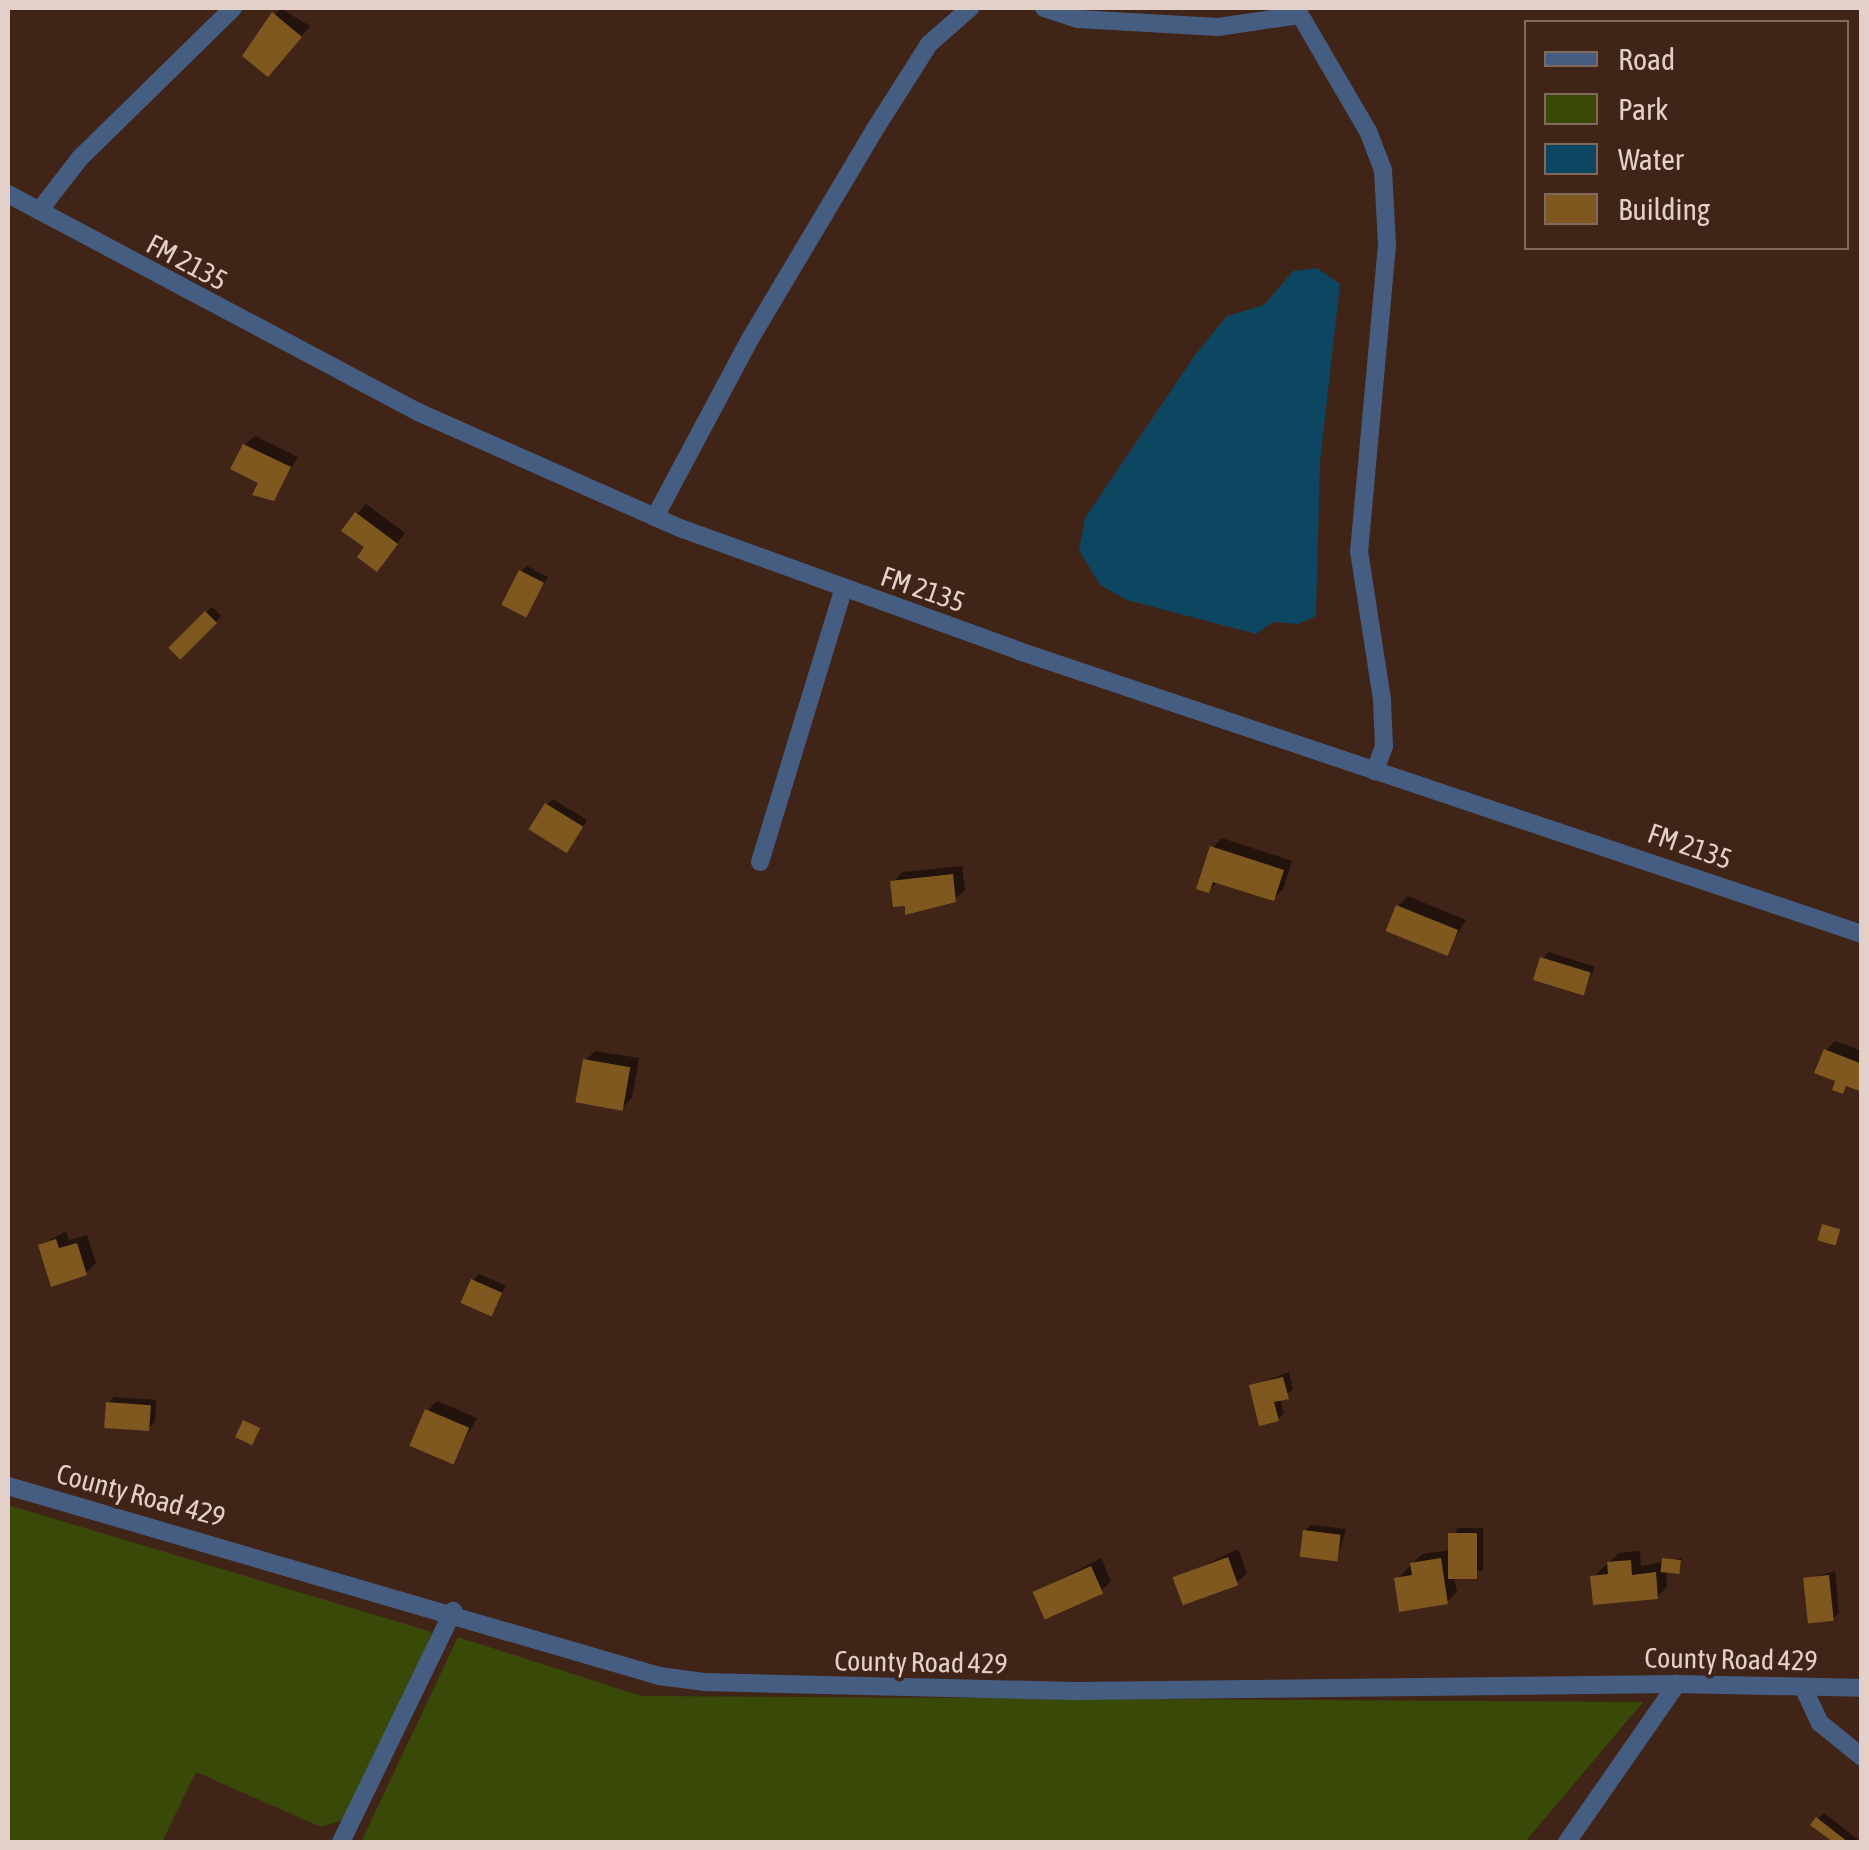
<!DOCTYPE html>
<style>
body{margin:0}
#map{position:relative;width:1869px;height:1850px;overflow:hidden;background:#402418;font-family:"Asap Condensed",sans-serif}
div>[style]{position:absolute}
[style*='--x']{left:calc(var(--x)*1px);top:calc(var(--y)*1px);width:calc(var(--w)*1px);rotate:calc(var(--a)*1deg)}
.green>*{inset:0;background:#384908}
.water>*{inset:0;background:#0c4660}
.shadow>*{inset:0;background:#0007;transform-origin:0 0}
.building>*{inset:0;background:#7f581f;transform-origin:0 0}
.minor>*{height:18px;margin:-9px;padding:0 9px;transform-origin:9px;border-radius:9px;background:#465d82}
span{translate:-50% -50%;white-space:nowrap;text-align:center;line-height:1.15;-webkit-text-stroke:8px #402418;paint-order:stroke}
.street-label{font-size:28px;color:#e3d0c8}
.frame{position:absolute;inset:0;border:10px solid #e3d0c8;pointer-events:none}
.legend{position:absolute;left:1524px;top:20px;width:325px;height:230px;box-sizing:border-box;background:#402418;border:2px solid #81695e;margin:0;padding:12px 18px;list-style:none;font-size:30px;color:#e3d0c8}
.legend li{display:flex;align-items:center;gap:20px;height:50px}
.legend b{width:50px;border:2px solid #81695e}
</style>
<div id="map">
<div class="green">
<div style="clip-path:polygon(8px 1505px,432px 1632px,392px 1733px,346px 1819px,321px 1827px,196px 1772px,162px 1842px,8px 1842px)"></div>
<div style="clip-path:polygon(458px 1637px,641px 1696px,1643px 1702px,1525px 1842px,361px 1842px)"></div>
</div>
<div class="water">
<div style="clip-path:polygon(1317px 268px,1340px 284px,1320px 462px,1316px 616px,1298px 624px,1273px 622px,1256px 634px,1127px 600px,1100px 585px,1079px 550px,1085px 518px,1195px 355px,1227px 316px,1264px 305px,1293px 271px)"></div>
</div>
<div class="shadow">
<div style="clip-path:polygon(280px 8px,310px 26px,277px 65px,246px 56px)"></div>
<div style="clip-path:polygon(255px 436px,298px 457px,273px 498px,245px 445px)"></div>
<div style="clip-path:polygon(366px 504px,405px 533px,386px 559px,368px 547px,357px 514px)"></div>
<div style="clip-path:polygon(527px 566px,548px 577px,525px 615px,521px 571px)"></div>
<div style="left:212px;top:607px;width:13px;height:56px;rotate:45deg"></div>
<div style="clip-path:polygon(553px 799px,587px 820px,568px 849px,547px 805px)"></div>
<div style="clip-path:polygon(1222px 838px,1292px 861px,1283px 889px,1273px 899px,1218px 881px,1209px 890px,1212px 848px)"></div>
<div style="clip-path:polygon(962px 866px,965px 890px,955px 899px,907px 903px,893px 882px,903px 872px)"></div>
<div style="clip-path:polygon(1408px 896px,1466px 920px,1446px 953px,1398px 906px)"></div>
<div style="clip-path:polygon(1549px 952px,1595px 967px,1583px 993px,1543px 958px)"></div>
<div style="clip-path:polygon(1835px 1041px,1862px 1051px,1862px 1089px,1849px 1084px,1842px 1091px,1826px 1051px)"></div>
<div style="clip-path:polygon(595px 1051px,639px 1058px,632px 1098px,622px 1108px,585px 1061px)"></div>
<div style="clip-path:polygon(66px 1231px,69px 1240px,87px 1235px,96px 1263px,86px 1273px,40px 1246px)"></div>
<div style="clip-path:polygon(479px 1274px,506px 1286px,490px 1314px,473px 1280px)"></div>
<div style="clip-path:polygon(1289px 1372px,1293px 1390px,1280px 1398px,1284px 1413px,1278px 1419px,1252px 1386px)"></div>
<div style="clip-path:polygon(114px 1397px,156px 1400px,155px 1422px,148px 1428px,108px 1403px)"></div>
<div style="clip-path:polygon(437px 1401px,477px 1418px,452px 1462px,427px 1411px)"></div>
<div style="clip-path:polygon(1311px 1525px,1346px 1529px,1337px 1560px,1305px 1531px)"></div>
<div style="clip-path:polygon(1457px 1528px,1483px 1528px,1483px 1570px,1454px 1576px,1457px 1592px,1447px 1602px,1397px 1579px,1422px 1554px,1451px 1550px)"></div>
<div style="clip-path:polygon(1238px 1549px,1247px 1573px,1237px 1582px,1176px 1579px)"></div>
<div style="clip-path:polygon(1640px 1551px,1641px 1566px,1682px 1558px,1678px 1571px,1666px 1570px,1667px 1587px,1657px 1597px,1593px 1577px,1619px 1553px)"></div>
<div style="clip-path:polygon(1101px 1558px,1111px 1581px,1101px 1591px,1036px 1592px)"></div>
<div style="clip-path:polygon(1835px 1571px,1839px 1613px,1833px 1619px,1806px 1579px)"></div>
<div style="clip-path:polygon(1824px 1813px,1861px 1842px,1837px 1842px,1813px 1824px)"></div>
</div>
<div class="building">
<div style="clip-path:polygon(272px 12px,302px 37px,268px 77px,242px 56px)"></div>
<div style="clip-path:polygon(243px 444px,291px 467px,274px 501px,252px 495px,258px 483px,230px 469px)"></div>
<div style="clip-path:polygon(355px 512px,398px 544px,377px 572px,357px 557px,364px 547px,341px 531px)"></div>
<div style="left:519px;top:570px;width:28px;height:39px;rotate:27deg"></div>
<div style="left:205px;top:611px;width:17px;height:52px;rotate:45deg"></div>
<div style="left:545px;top:803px;width:45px;height:31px;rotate:32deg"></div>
<div style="clip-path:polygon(1210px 846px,1284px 870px,1274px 901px,1213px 882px,1209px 893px,1196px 889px)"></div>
<div style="clip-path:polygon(953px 874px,956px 902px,905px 915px,905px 906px,893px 907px,890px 881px)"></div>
<div style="left:1396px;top:905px;width:67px;height:28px;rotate:22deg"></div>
<div style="left:1540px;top:957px;width:53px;height:24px;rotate:17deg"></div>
<div style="clip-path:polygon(1824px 1049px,1862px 1064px,1862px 1092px,1846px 1086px,1843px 1094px,1832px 1090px,1835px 1081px,1814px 1073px)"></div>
<div style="left:583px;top:1059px;width:48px;height:44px;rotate:10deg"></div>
<div style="left:1822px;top:1224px;width:19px;height:17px;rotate:16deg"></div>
<div style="clip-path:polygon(56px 1239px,59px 1248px,77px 1243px,87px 1275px,51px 1287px,38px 1245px)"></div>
<div style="left:471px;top:1279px;width:34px;height:26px;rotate:24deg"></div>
<div style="clip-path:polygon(1283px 1377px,1289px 1399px,1274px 1402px,1279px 1421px,1259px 1426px,1249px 1385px)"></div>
<div style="left:106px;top:1402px;width:45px;height:26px;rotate:4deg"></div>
<div style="left:425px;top:1409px;width:48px;height:40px;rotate:23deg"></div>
<div style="left:243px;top:1420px;width:19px;height:19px;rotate:25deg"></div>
<div style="left:1303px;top:1530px;width:38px;height:27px;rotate:7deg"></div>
<div style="left:1448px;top:1533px;width:29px;height:46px"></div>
<div style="left:1228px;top:1557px;width:30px;height:59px;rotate:70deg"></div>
<div style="clip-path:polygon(1441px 1558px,1448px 1604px,1399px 1612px,1394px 1578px,1412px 1575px,1410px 1563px)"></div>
<div style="left:1662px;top:1558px;width:19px;height:14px;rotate:6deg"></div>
<div style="clip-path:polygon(1631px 1560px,1632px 1575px,1656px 1572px,1658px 1599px,1593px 1605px,1590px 1576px,1608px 1574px,1607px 1562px)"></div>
<div style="left:1091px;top:1566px;width:30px;height:64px;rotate:66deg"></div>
<div style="left:1829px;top:1575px;width:46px;height:26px;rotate:84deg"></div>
<div style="clip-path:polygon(1816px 1817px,1848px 1842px,1833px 1842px,1810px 1825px)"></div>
</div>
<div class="minor">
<div style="--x:1044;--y:8;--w:36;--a:18"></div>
<div style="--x:1078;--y:19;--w:140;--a:3.3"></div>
<div style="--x:1218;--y:27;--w:82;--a:-8.4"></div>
<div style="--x:1296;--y:8;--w:143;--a:59.7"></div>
<div style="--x:1368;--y:131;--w:42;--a:69"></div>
<div style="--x:1383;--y:170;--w:75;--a:86.9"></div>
<div style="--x:1387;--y:245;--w:307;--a:95.2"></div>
<div style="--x:1359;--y:551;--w:151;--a:81.2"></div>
<div style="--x:1382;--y:700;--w:46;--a:87.5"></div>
<div style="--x:1384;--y:746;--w:27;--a:110"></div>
<div style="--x:8;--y:194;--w:464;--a:28"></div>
<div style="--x:418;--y:412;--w:287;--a:23.9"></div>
<div style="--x:680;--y:528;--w:361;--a:19.9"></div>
<div style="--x:1019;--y:651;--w:889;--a:18.56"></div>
<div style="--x:39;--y:211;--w:67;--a:-52.3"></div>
<div style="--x:80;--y:158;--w:214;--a:-44.4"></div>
<div style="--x:655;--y:517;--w:202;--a:-61.9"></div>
<div style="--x:750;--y:339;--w:248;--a:-59.2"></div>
<div style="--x:877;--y:126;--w:97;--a:-57.6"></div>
<div style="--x:929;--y:44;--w:55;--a:-41.3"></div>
<div style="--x:760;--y:862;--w:284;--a:-73"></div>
<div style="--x:8;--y:1486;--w:678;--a:16.27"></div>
<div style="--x:659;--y:1676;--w:45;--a:7.6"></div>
<div style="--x:704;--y:1682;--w:372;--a:1.4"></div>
<div style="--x:1076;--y:1691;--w:601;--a:-0.67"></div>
<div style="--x:1677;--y:1684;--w:185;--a:1.2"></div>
<div style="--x:1804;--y:1689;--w:38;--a:65"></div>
<div style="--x:1820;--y:1723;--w:54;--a:39"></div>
<div style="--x:341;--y:1842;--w:257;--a:-64.1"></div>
<div style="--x:1567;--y:1842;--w:193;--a:-55.2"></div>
</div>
<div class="street-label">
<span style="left:187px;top:262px;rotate:28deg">FM 2135</span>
<span style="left:923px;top:589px;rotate:19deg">FM 2135</span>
<span style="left:1690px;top:846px;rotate:19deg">FM 2135</span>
<span style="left:141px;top:1495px;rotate:15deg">County Road 429</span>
<span style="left:1731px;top:1659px;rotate:1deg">County Road 429</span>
<span style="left:921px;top:1662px;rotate:1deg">County Road 429</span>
</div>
<div class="frame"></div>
<ul class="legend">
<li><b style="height:12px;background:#465d82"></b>Road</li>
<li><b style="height:28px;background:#384908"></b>Park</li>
<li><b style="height:28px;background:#0c4660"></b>Water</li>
<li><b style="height:28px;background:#7f581f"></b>Building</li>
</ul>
</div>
